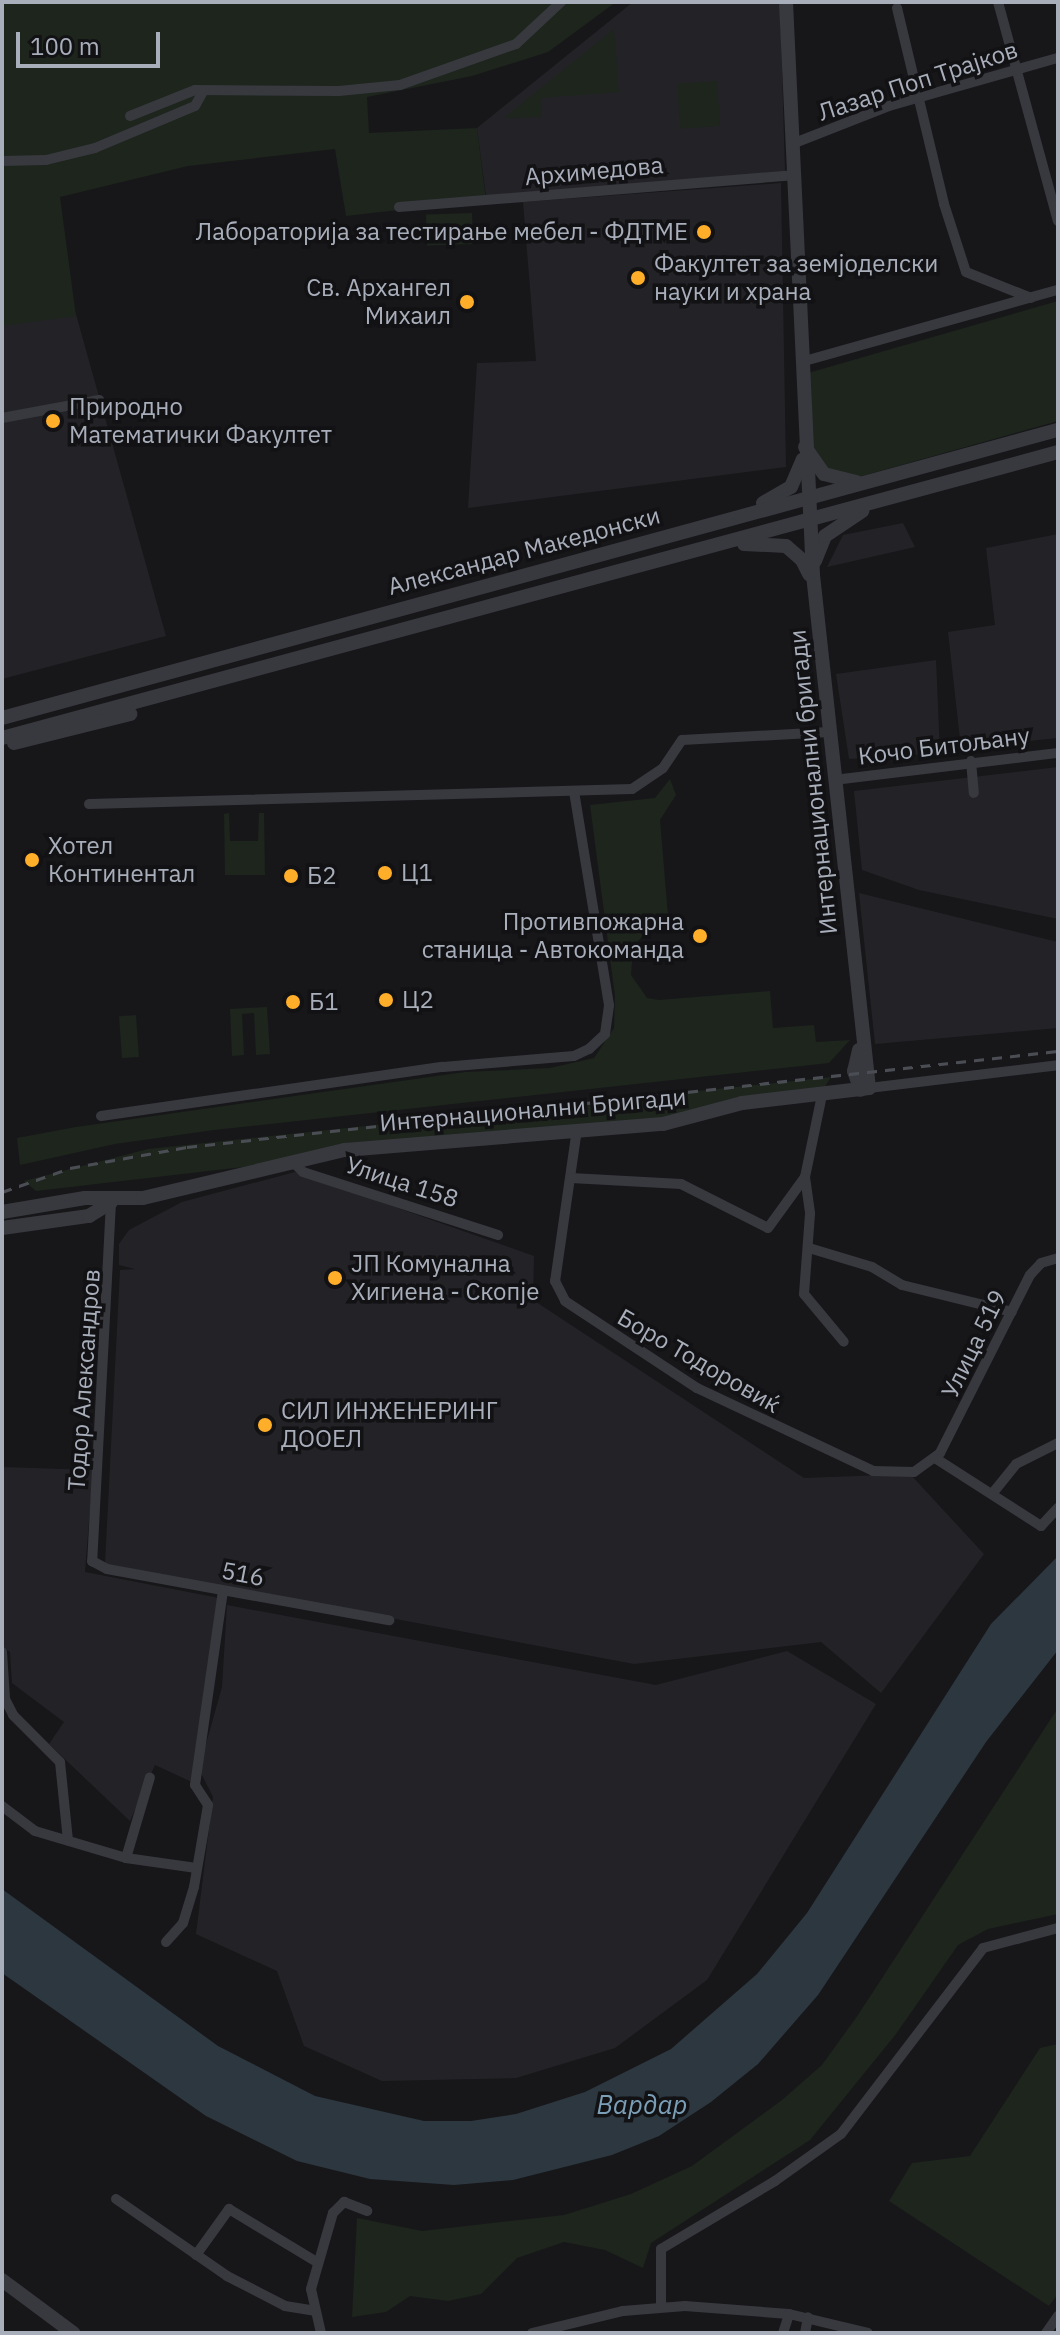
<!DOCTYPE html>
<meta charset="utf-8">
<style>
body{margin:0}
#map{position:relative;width:1060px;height:2335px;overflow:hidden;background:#17171a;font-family:"IBM Plex Sans",sans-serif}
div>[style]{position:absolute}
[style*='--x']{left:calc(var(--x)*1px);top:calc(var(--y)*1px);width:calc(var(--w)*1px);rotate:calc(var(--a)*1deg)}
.built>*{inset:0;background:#232327}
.green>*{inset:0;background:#1d251d;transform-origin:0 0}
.water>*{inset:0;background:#2c373f}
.minor>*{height:10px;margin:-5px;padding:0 5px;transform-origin:5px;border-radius:5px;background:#38393f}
.tertiary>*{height:14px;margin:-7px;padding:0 7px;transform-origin:7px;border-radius:7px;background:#38393f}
.rail>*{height:3px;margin-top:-1.5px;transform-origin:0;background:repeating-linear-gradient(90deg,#4b4d54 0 10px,transparent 0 18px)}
.dots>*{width:22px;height:22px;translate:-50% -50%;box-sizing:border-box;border:4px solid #121215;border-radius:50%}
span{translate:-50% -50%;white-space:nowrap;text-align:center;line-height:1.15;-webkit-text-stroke:7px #121215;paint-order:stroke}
.street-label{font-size:24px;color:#a8aeba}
.poi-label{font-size:24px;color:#a8aeba}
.right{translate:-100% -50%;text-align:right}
.left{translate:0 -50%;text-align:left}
.water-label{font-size:26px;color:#7c9fb8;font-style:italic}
.frame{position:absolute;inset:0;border:4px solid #a8aeba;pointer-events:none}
.scale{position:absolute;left:16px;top:32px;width:144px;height:36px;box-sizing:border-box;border:4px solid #a8aeba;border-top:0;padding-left:10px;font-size:24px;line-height:28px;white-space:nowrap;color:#a8aeba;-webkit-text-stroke:6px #121215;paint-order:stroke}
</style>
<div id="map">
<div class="built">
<div style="clip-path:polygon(633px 2px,780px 2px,785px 172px,486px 196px,477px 128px)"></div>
<div style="clip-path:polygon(781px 183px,786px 467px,468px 508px,477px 363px,536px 361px,523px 202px)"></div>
<div style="clip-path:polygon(72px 300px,166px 636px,2px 679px,2px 306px)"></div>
<div style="clip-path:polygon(903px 523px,915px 547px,827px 567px,843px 535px)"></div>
<div style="clip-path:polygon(1058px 534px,1058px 738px,961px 748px,948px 632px,995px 625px,986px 548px)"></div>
<div style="clip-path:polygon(936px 660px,940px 753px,849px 759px,836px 674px)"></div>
<div style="clip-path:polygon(1058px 767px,1058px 919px,919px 890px,862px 870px,854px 791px)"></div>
<div style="clip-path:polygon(859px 893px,1058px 942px,1058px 1028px,875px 1044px)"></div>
<div style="clip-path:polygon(295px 1172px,534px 1256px,533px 1300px,804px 1478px,910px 1474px,984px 1554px,881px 1693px,821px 1642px,634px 1664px,105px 1564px,120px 1270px,135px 1269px,119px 1265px,119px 1244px,129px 1230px,182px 1202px)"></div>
<div style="clip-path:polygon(2px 1467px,93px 1470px,85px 1572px,219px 1598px,192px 1782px,155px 1765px,130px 1821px,49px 1744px,64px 1722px,12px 1683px,10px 1652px,2px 1647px)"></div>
<div style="clip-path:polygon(227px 1605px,656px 1685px,787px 1651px,876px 1704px,707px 1980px,615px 2048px,516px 2078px,382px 2081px,304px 2046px,277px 1971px,196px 1934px,213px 1797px,199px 1769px,222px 1687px)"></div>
</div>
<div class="green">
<div style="clip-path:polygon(2px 2px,616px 2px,548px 52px,472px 76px,367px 97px,369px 133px,477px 128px,486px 200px,346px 216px,335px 149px,188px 166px,60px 197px,76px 316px,2px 326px)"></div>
<div style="clip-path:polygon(614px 29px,619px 92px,541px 98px,542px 117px,504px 118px)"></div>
<div style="left:717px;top:81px;width:45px;height:40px;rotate:86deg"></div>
<div style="left:472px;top:213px;width:31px;height:46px;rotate:88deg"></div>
<div style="clip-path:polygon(1058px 301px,1058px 421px,855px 478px,827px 470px,813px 449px,808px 373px)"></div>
<div style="clip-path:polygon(670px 779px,676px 795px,660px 820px,669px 927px,649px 929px,633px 947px,631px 975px,647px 998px,659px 1000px,770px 991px,773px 1028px,814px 1025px,816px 1042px,850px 1040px,829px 1063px,214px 1130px,115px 1144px,20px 1165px,17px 1138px,76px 1127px,465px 1072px,550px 1068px,594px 1058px,614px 1028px,615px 996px,590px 805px,655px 798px)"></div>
<div style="clip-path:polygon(229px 813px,230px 841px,258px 841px,259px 813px,264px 813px,265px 875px,225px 875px,224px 814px)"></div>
<div style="clip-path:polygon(267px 1007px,270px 1054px,256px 1055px,254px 1013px,242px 1014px,244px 1055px,232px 1056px,230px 1009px)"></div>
<div style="left:136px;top:1015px;width:42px;height:17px;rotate:86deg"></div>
<div style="clip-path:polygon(831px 1077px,821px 1093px,676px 1117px,36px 1191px,24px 1181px,148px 1149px)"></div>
<div style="clip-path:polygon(1058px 1708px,1058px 1914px,988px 1929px,958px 1945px,896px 2034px,810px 2140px,651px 2243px,643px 2268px,605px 2250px,564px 2242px,517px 2258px,481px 2294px,448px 2301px,410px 2296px,386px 2312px,352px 2317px,357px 2218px,422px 2231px,564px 2215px,631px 2194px,692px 2166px,782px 2100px,822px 2065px,858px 2015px)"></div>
<div style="clip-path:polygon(1058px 2044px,1058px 2294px,1049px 2306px,889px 2201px,912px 2163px,970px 2156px,1040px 2048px)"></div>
</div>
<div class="water">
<div style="clip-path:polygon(1058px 1556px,1058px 1650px,986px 1742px,818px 1995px,758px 2064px,711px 2102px,659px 2136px,612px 2155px,513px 2180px,454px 2185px,370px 2179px,297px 2161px,206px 2116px,2px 1973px,2px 1889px,218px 2046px,315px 2096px,424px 2121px,471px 2121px,516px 2114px,585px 2092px,671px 2049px,757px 1974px,807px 1913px,991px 1624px)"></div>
</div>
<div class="minor">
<div style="--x:998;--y:2;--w:227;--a:74.7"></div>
<div style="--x:897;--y:8;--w:202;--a:76.5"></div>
<div style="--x:944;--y:204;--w:71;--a:72.1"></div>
<div style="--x:966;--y:272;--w:70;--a:21.8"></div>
<div style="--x:130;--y:116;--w:70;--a:-21.8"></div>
<div style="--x:195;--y:90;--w:144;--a:0.4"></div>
<div style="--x:339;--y:91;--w:61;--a:-5.6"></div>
<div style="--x:400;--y:85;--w:123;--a:-19.5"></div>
<div style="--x:516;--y:44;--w:62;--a:-43"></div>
<div style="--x:792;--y:144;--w:104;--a:-21.4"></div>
<div style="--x:889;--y:106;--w:176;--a:-15.9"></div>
<div style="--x:2;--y:161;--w:44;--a:-1.3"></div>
<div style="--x:46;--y:160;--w:50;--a:-13.8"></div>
<div style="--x:95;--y:148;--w:108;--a:-22.8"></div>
<div style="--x:195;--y:106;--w:18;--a:-61"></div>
<div style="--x:399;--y:207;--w:395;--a:-4.6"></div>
<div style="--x:801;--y:362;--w:267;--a:-15.7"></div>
<div style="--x:2;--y:418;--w:99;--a:-10.5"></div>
<div style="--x:971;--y:761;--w:32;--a:85"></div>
<div style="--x:834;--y:780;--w:226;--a:-6.9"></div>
<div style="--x:89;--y:804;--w:543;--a:-1.58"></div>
<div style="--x:632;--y:789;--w:37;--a:-34"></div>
<div style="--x:663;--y:768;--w:34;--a:-56"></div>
<div style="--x:682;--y:740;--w:147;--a:-3.1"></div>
<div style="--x:869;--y:1088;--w:190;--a:-6.9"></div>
<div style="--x:822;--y:1095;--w:84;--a:101.7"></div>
<div style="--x:805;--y:1177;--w:37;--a:82"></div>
<div style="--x:810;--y:1214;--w:80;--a:94.3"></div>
<div style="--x:804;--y:1294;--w:62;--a:50.2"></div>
<div style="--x:101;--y:1116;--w:345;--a:-8.2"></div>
<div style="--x:443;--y:1067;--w:131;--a:-4.8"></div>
<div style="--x:574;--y:1056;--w:17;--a:-25"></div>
<div style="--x:589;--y:1049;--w:22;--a:-43"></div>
<div style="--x:605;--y:1034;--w:29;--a:-82"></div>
<div style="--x:609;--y:1005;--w:216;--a:-99.3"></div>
<div style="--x:577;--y:1129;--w:154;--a:98.2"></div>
<div style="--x:555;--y:1281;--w:22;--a:63"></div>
<div style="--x:565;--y:1301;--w:158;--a:33.4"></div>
<div style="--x:697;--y:1388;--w:195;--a:25.2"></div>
<div style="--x:873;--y:1471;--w:41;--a:1.4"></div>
<div style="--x:914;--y:1472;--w:32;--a:-36"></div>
<div style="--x:940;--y:1453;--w:199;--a:-63.2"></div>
<div style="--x:1030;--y:1275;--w:16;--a:-47"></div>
<div style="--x:1041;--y:1263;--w:18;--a:-16"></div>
<div style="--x:295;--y:1164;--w:11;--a:45"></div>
<div style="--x:303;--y:1172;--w:205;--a:17.9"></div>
<div style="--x:571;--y:1178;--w:110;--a:3.1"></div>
<div style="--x:681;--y:1184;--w:97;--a:26.8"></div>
<div style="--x:768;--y:1228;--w:63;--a:-54"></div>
<div style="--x:111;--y:1202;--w:360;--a:93"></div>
<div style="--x:92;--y:1561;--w:17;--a:28"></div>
<div style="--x:107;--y:1569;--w:287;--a:10.3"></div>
<div style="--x:809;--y:1248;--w:66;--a:16.8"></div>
<div style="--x:872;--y:1267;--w:35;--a:31"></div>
<div style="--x:902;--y:1285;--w:113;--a:13.8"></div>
<div style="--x:935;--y:1458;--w:126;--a:32.7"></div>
<div style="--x:1041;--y:1526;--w:25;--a:-47"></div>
<div style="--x:992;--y:1494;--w:38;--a:-51"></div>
<div style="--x:1016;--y:1464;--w:47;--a:-26.6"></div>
<div style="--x:2;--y:1652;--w:47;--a:86.3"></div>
<div style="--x:5;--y:1699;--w:18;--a:63"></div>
<div style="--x:13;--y:1715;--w:66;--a:45"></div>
<div style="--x:60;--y:1762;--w:79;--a:84.2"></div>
<div style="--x:2;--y:1806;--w:41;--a:37.1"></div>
<div style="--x:35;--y:1831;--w:95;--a:16.5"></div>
<div style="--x:126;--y:1858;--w:71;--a:8.1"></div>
<div style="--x:126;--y:1858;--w:84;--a:-73.5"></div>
<div style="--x:166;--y:1942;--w:25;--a:-48"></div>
<div style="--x:183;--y:1923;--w:38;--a:-73"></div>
<div style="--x:194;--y:1887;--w:83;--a:-80.3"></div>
<div style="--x:208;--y:1805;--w:24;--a:-123"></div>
<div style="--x:195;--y:1785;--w:196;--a:-81.8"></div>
<div style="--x:116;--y:2199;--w:135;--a:34.7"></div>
<div style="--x:227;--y:2276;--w:65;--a:27.3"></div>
<div style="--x:285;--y:2306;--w:30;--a:9"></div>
<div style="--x:196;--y:2255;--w:57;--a:-54.3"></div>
<div style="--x:229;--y:2209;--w:103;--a:31.1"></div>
<div style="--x:661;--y:2307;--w:58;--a:-90"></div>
<div style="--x:661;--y:2249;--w:133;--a:-30.8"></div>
<div style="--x:775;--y:2181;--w:81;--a:-35.5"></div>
<div style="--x:841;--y:2134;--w:234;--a:-52.6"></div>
<div style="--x:983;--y:1948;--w:78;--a:-14.9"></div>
<div style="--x:321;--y:2333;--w:45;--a:-102.8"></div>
<div style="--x:311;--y:2289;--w:79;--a:-73.9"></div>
<div style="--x:333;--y:2213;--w:16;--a:-45"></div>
<div style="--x:344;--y:2202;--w:25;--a:21"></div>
<div style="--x:532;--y:2333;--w:94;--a:-13.6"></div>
<div style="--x:623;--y:2311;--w:62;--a:-4.6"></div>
<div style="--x:685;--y:2306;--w:104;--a:4.4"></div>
<div style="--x:789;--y:2314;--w:81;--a:13.5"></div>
<div style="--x:783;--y:2333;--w:20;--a:-72"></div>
<div style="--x:805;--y:2333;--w:16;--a:-79"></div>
<div style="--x:1046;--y:2333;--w:21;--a:-55"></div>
</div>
<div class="tertiary">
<div style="--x:805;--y:447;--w:33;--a:55"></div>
<div style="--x:824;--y:474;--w:34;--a:14"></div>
<div style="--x:763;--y:503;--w:32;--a:-30"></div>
<div style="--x:791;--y:487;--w:30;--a:-67"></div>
<div style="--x:744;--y:544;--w:42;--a:2.7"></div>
<div style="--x:786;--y:546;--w:21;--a:41"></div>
<div style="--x:802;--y:560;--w:16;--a:63"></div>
<div style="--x:815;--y:561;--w:27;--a:-68"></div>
<div style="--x:825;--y:536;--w:45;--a:-34"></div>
<div style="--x:2;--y:718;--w:1095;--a:-15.26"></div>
<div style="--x:2;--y:738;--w:1094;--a:-15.15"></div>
<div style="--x:14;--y:743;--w:120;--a:-14"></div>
<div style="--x:859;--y:1050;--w:22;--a:103"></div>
<div style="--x:854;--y:1071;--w:20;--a:70"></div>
<div style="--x:2;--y:1212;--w:84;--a:-9.6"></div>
<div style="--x:85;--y:1198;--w:58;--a:0"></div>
<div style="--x:143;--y:1198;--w:208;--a:-13.4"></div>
<div style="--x:345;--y:1150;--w:319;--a:-4.7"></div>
<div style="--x:663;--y:1124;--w:82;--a:-14.9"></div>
<div style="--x:742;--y:1103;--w:128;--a:-6.7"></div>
<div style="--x:869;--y:1088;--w:516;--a:-96.23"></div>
<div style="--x:813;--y:575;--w:574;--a:-92.7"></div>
<div style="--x:2;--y:1228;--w:88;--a:-7.9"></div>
<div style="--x:89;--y:1216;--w:26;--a:-32"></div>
<div style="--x:2;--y:2280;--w:89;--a:36.7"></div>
</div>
<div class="rail">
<div style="--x:2;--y:1192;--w:72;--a:-19.4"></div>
<div style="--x:70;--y:1168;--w:119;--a:-10.2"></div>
<div style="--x:187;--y:1147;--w:876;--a:-6.29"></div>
</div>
<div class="dots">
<div style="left:704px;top:232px;background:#ffae2a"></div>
<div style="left:638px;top:278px;background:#ffae2a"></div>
<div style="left:467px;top:302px;background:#ffae2a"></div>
<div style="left:53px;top:421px;background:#ffae2a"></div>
<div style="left:32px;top:860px;background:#ffae2a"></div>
<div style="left:385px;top:873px;background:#ffae2a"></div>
<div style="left:291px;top:876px;background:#ffae2a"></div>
<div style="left:700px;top:936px;background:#ffae2a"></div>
<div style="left:386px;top:1000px;background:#ffae2a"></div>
<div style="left:293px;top:1002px;background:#ffae2a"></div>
<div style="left:335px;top:1278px;background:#ffae2a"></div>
<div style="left:265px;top:1425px;background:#ffae2a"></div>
</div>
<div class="street-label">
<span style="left:918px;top:81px;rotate:-18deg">Лазар Поп Трајков</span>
<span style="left:594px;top:171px;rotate:-5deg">Архимедова</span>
<span style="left:524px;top:551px;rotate:-15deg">Александар Македонски</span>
<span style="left:944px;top:746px;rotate:-7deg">Кочо Битољану</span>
<span style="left:813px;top:782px;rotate:-96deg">Интернационални бригади</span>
<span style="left:533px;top:1110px;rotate:-5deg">Интернационални Бригади</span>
<span style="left:402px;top:1182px;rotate:18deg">Улица 158</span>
<span style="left:974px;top:1344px;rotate:-64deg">Улица 519</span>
<span style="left:699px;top:1361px;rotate:30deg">Боро Тодоровиќ</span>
<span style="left:84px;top:1380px;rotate:-86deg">Тодор Александров</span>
<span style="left:243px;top:1574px;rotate:11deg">516</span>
</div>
<div class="poi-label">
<span class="right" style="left:688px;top:232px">Лабораторија за тестирање мебел - ФДТМЕ</span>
<span class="left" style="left:654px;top:278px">Факултет за земјоделски<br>науки и храна</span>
<span class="right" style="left:451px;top:302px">Св. Архангел<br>Михаил</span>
<span class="left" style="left:69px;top:421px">Природно<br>Математички Факултет</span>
<span class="left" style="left:48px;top:860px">Хотел<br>Континентал</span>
<span class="left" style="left:401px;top:873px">Ц1</span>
<span class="left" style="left:307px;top:876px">Б2</span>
<span class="right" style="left:684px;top:936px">Противпожарна<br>станица - Автокоманда</span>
<span class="left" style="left:402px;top:1000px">Ц2</span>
<span class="left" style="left:309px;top:1002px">Б1</span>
<span class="left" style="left:351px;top:1278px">ЈП Комунална<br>Хигиена - Скопје</span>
<span class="left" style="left:281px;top:1425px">СИЛ ИНЖЕНЕРИНГ<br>ДООЕЛ</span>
</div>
<div class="water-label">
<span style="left:642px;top:2105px">Вардар</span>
</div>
<div class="frame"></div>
<div class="scale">100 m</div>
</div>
